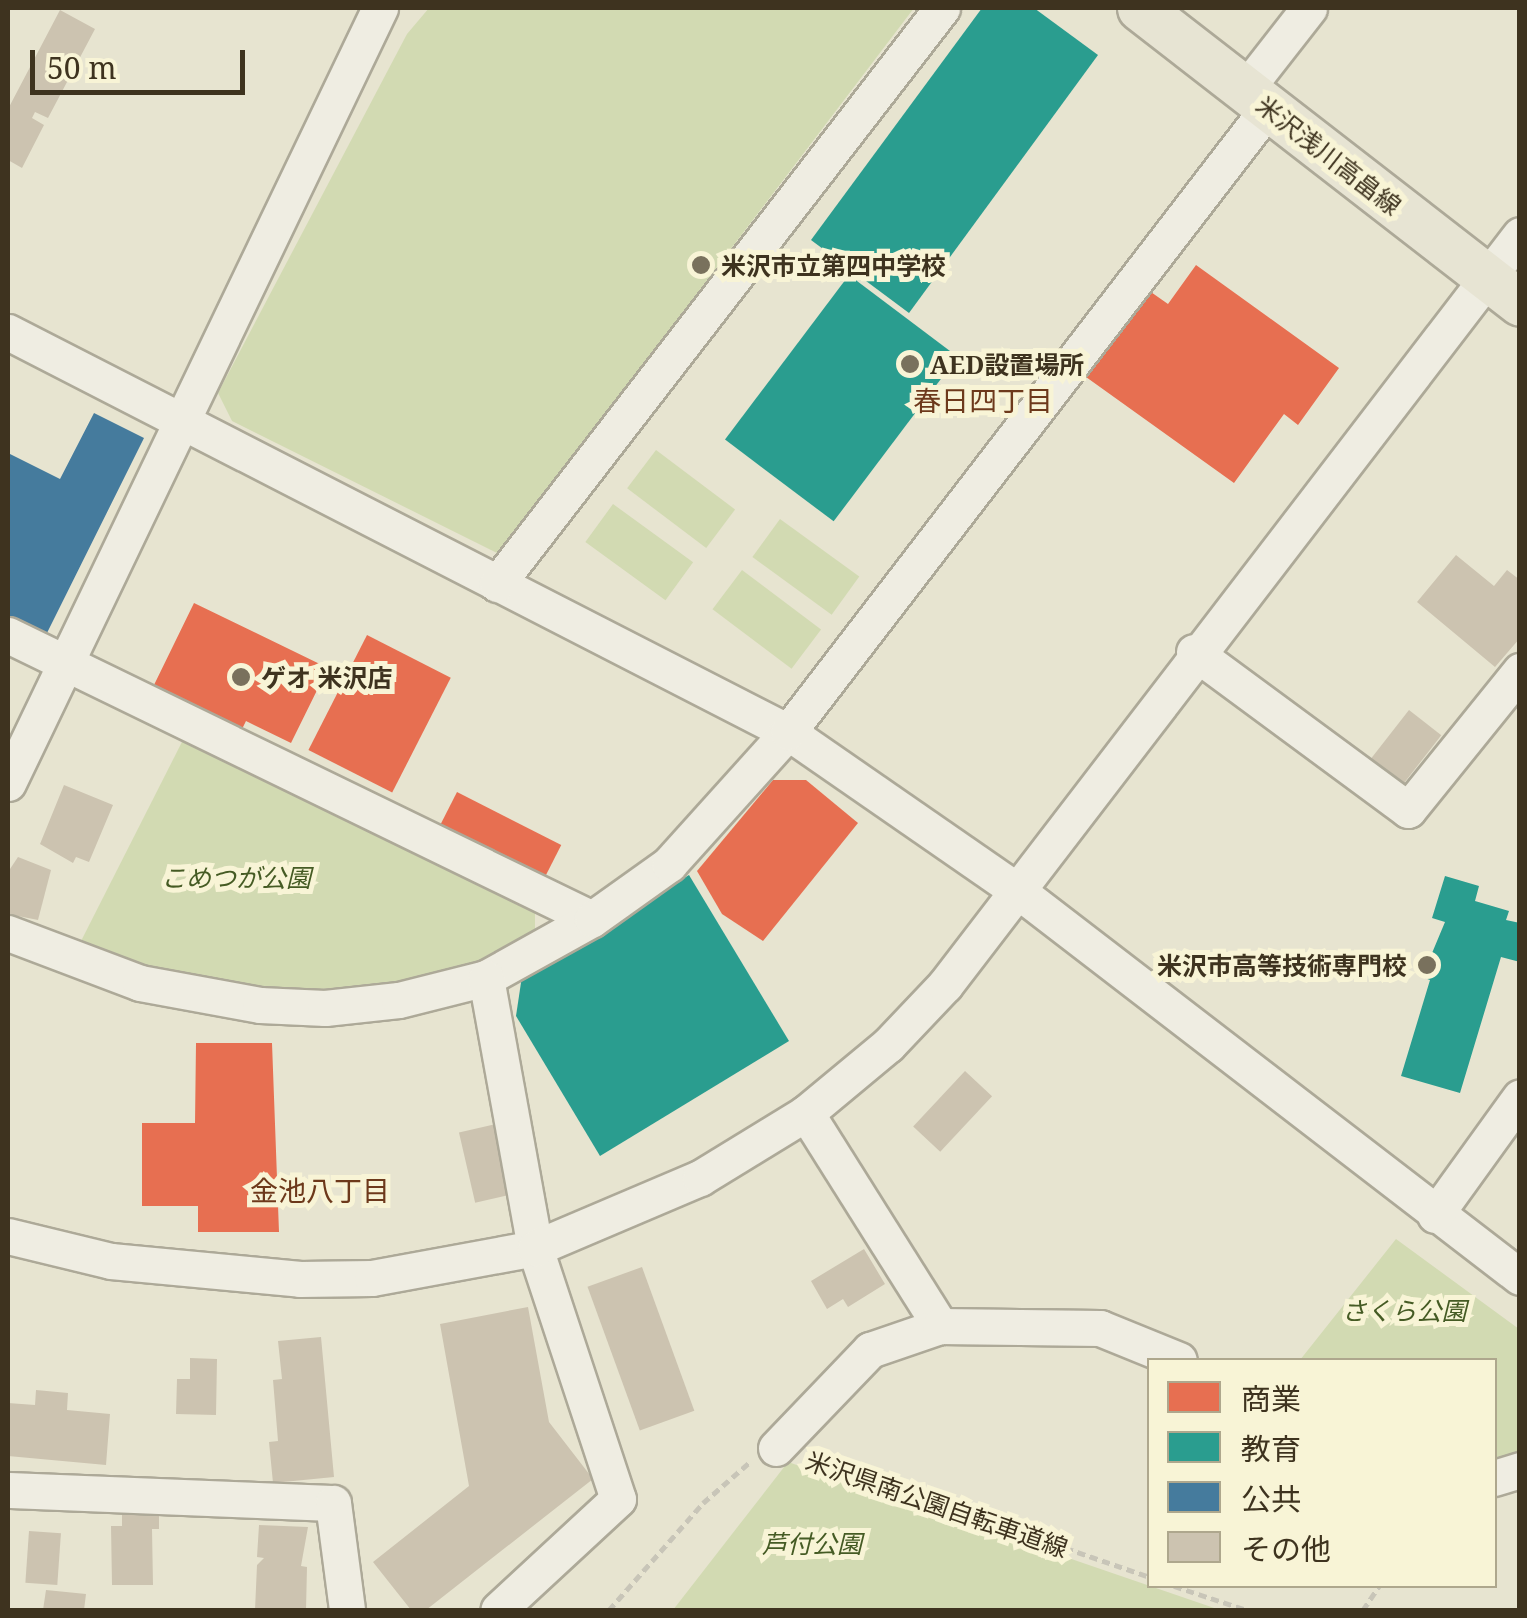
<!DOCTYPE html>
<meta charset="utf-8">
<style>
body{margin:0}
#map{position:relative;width:1527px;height:1618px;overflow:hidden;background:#e7e4d0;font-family:"Noto Serif","Noto Sans JP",serif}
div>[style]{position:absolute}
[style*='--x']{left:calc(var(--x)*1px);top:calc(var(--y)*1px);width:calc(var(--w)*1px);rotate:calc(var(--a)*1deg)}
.green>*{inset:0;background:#d2dab2;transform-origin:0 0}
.shops>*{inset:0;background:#e76f51;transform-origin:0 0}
.schools>*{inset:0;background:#2a9d8f;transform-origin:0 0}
.public>*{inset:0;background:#457b9d}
.building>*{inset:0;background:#ccc3b0;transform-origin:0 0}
.path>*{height:5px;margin-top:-2.5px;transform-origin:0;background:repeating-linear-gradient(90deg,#c8c5b8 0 8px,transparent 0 13px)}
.roads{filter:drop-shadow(2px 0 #ada998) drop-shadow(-2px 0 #ada998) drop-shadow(0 2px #ada998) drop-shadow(0 -2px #ada998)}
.minor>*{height:35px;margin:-17.5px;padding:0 17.5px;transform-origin:17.5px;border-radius:17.5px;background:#efede2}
.major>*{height:45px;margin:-22.5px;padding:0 22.5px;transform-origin:22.5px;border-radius:22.5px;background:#e7e4d3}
.dots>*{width:28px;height:28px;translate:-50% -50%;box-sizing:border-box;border:5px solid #f8f4d6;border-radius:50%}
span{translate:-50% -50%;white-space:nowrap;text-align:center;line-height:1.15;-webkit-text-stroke:10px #f8f4d6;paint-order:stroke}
.street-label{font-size:25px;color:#3e331f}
.poi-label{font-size:25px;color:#3e331f;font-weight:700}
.left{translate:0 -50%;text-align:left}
.right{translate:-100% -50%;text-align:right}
.park-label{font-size:25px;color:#455b24;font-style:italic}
.neighbourhood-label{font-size:28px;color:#6d391b}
.frame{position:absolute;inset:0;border:10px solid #3e331f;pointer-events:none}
.legend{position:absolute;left:1147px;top:1358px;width:350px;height:230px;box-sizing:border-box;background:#f8f4d6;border:2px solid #aea78d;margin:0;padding:12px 18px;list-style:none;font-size:30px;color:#3e331f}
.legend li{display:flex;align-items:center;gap:20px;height:50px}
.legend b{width:50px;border:2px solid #aea78d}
.scale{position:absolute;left:30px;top:50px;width:215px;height:45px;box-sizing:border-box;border:5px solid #3e331f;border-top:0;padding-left:12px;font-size:30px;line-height:35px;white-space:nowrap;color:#3e331f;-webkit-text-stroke:8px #f8f4d6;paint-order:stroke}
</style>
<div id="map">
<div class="green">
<div style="clip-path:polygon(429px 8px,914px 8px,499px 554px,232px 421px,218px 393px,407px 34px)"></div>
<div style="left:656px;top:450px;width:99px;height:48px;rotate:37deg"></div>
<div style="left:613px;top:504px;width:99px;height:47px;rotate:36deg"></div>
<div style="left:780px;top:519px;width:98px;height:47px;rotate:36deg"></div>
<div style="left:742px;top:570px;width:99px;height:49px;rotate:37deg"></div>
<div style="clip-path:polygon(185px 736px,535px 899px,535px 937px,480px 964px,397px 986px,267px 991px,140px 967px,79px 945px)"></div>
<div style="clip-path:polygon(1396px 1239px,1519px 1329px,1519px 1451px,1504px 1460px,1495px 1462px,1494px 1360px,1300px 1360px)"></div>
<div style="clip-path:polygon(788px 1462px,1220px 1610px,673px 1610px)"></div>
</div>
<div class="shops">
<div style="clip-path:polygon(1196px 265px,1339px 368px,1298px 425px,1284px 414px,1234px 483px,1086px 377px,1148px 290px,1168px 304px)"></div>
<div style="clip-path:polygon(194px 603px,328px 668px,291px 743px,246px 721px,239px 735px,153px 687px)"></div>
<div style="left:367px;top:635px;width:94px;height:129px;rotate:27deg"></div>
<div style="clip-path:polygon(773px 780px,806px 780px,858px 823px,763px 941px,722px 914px,697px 871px)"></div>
<div style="left:457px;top:792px;width:117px;height:40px;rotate:27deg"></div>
<div style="clip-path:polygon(196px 1043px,272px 1043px,279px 1232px,198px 1232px,198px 1206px,142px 1206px,142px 1123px,195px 1123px)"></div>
</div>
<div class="schools">
<div style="clip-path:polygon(982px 8px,1034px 8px,1098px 55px,909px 313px,811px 240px)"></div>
<div style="left:849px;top:275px;width:136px;height:206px;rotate:37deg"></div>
<div style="clip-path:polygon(689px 875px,789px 1041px,600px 1156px,516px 1016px,522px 976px)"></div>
<div style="clip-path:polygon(1445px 876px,1479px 886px,1475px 901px,1509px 911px,1506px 920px,1520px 923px,1520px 962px,1501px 957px,1460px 1093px,1401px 1076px,1430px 980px,1422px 977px,1445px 922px,1432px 918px)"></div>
</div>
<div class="public">
<div style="clip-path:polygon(94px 413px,144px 438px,45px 637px,8px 619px,8px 453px,60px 479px)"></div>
</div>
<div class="building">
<div style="clip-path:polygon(60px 10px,95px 29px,48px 118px,35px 112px,32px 118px,44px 125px,22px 168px,8px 160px,8px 109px)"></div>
<div style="clip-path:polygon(1456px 555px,1494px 586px,1507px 570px,1520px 580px,1520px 638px,1495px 667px,1417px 602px)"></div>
<div style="left:1409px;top:710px;width:41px;height:66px;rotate:38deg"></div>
<div style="clip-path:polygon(64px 785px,113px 805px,89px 862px,76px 857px,73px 863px,40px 844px)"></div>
<div style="clip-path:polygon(18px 857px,51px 870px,38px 920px,8px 914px,8px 872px)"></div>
<div style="left:965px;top:1071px;width:37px;height:76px;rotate:43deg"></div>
<div style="left:496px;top:1124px;width:72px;height:38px;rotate:77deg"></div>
<div style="clip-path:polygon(864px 1249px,885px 1284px,848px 1307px,843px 1299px,827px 1309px,811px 1281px)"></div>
<div style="left:642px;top:1267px;width:153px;height:58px;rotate:70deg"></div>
<div style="clip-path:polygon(528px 1307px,549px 1422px,593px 1479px,426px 1610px,411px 1610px,373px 1562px,469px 1486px,440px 1324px)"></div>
<div style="clip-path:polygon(321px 1337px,334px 1477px,273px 1483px,269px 1442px,278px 1441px,273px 1380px,282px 1379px,278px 1341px)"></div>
<div style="clip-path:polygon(190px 1358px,217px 1359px,216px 1415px,176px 1414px,177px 1379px,190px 1379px)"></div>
<div style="clip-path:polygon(36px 1390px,68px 1393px,67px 1410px,110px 1414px,106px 1465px,8px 1456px,8px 1403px,35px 1405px)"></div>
<div style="clip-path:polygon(159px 1508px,159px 1529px,152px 1529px,153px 1585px,112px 1585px,111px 1526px,122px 1526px,122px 1509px)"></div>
<div style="clip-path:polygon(259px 1525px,308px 1527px,301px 1566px,307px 1567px,306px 1610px,255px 1610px,257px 1565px,264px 1558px,257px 1557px)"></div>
<div style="left:29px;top:1531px;width:32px;height:52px;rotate:4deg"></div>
<div style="clip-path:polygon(46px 1590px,86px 1594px,84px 1610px,43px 1610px)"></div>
</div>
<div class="path">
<div style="--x:807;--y:1459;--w:363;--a:19"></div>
<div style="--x:1174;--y:1586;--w:77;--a:18.2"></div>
<div style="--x:609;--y:1610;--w:142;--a:-48.7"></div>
<div style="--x:703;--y:1503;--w:64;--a:-41.2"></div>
<div style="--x:1363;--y:1610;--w:29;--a:-56"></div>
</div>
<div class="roads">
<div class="minor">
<div style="--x:1245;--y:90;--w:104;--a:-52"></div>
<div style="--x:8;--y:332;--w:877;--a:27.15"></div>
<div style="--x:788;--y:732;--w:280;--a:34.7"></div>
<div style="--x:1018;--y:891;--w:633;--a:37.56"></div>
<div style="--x:497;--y:584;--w:728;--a:-52.31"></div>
<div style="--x:8;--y:635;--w:649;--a:25.93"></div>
<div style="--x:1194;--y:652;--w:266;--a:36.4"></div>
<div style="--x:1408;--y:810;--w:179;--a:-51.1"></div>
<div style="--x:8;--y:783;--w:860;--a:-64.36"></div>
<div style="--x:8;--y:933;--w:141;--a:20.7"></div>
<div style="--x:140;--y:983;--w:122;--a:10.4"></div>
<div style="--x:260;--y:1005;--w:65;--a:2.6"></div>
<div style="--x:325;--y:1008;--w:74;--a:-6.2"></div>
<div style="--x:399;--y:1000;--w:90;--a:-14.2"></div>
<div style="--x:486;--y:978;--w:121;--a:-29.1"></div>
<div style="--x:592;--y:919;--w:95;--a:-35.5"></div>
<div style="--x:669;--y:864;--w:178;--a:-48"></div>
<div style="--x:788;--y:732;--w:787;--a:-52.43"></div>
<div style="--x:486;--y:978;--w:274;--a:79.7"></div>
<div style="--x:535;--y:1248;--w:264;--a:71.7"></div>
<div style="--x:618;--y:1499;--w:163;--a:137.2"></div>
<div style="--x:806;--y:1113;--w:252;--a:57.8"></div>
<div style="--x:1435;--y:1215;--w:145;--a:-54.2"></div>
<div style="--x:8;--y:1236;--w:106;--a:13.6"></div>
<div style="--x:111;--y:1261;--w:190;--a:5.4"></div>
<div style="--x:300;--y:1279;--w:72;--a:-0.8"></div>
<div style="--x:372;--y:1278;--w:166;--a:-10.4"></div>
<div style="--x:535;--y:1248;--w:179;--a:-23"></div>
<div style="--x:700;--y:1178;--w:124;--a:-31.5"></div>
<div style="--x:806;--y:1113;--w:107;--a:-39.7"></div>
<div style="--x:888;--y:1045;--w:83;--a:-46.5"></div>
<div style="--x:945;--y:985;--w:945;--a:-52.52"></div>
<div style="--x:776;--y:1448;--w:136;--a:-46.2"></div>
<div style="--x:870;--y:1350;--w:74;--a:-18.9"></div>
<div style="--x:940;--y:1326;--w:160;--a:0.7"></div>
<div style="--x:1100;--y:1328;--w:85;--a:22.1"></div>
<div style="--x:1494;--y:1478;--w:27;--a:-17"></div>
<div style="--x:8;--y:1490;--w:325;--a:2.3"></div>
<div style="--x:333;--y:1503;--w:108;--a:82.5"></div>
</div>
<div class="major">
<div style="--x:1140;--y:8;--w:481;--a:37.8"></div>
</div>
</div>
<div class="dots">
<div style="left:701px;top:265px;background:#79715d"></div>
<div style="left:910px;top:364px;background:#79715d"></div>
<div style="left:241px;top:677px;background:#79715d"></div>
<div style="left:1427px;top:965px;background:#79715d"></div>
</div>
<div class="street-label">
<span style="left:1329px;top:155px;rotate:38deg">米沢浅川高畠線</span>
<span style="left:937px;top:1504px;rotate:19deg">米沢県南公園自転車道線</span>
</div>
<div class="poi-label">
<span class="left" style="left:721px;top:265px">米沢市立第四中学校</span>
<span class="left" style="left:930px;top:364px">AED設置場所</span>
<span class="left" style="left:261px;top:677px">ゲオ 米沢店</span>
<span class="right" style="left:1407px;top:965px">米沢市高等技術専門校</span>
</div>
<div class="park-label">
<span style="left:236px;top:877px">こめつが公園</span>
<span style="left:1404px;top:1310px">さくら公園</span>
<span style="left:812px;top:1543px">芦付公園</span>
</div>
<div class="neighbourhood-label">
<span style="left:983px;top:400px">春日四丁目</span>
<span style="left:320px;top:1190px">金池八丁目</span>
</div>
<div class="frame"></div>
<ul class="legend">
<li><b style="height:28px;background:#e76f51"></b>商業</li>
<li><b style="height:28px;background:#2a9d8f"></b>教育</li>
<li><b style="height:28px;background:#457b9d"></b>公共</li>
<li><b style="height:28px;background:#ccc3b0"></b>その他</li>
</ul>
<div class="scale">50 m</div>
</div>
